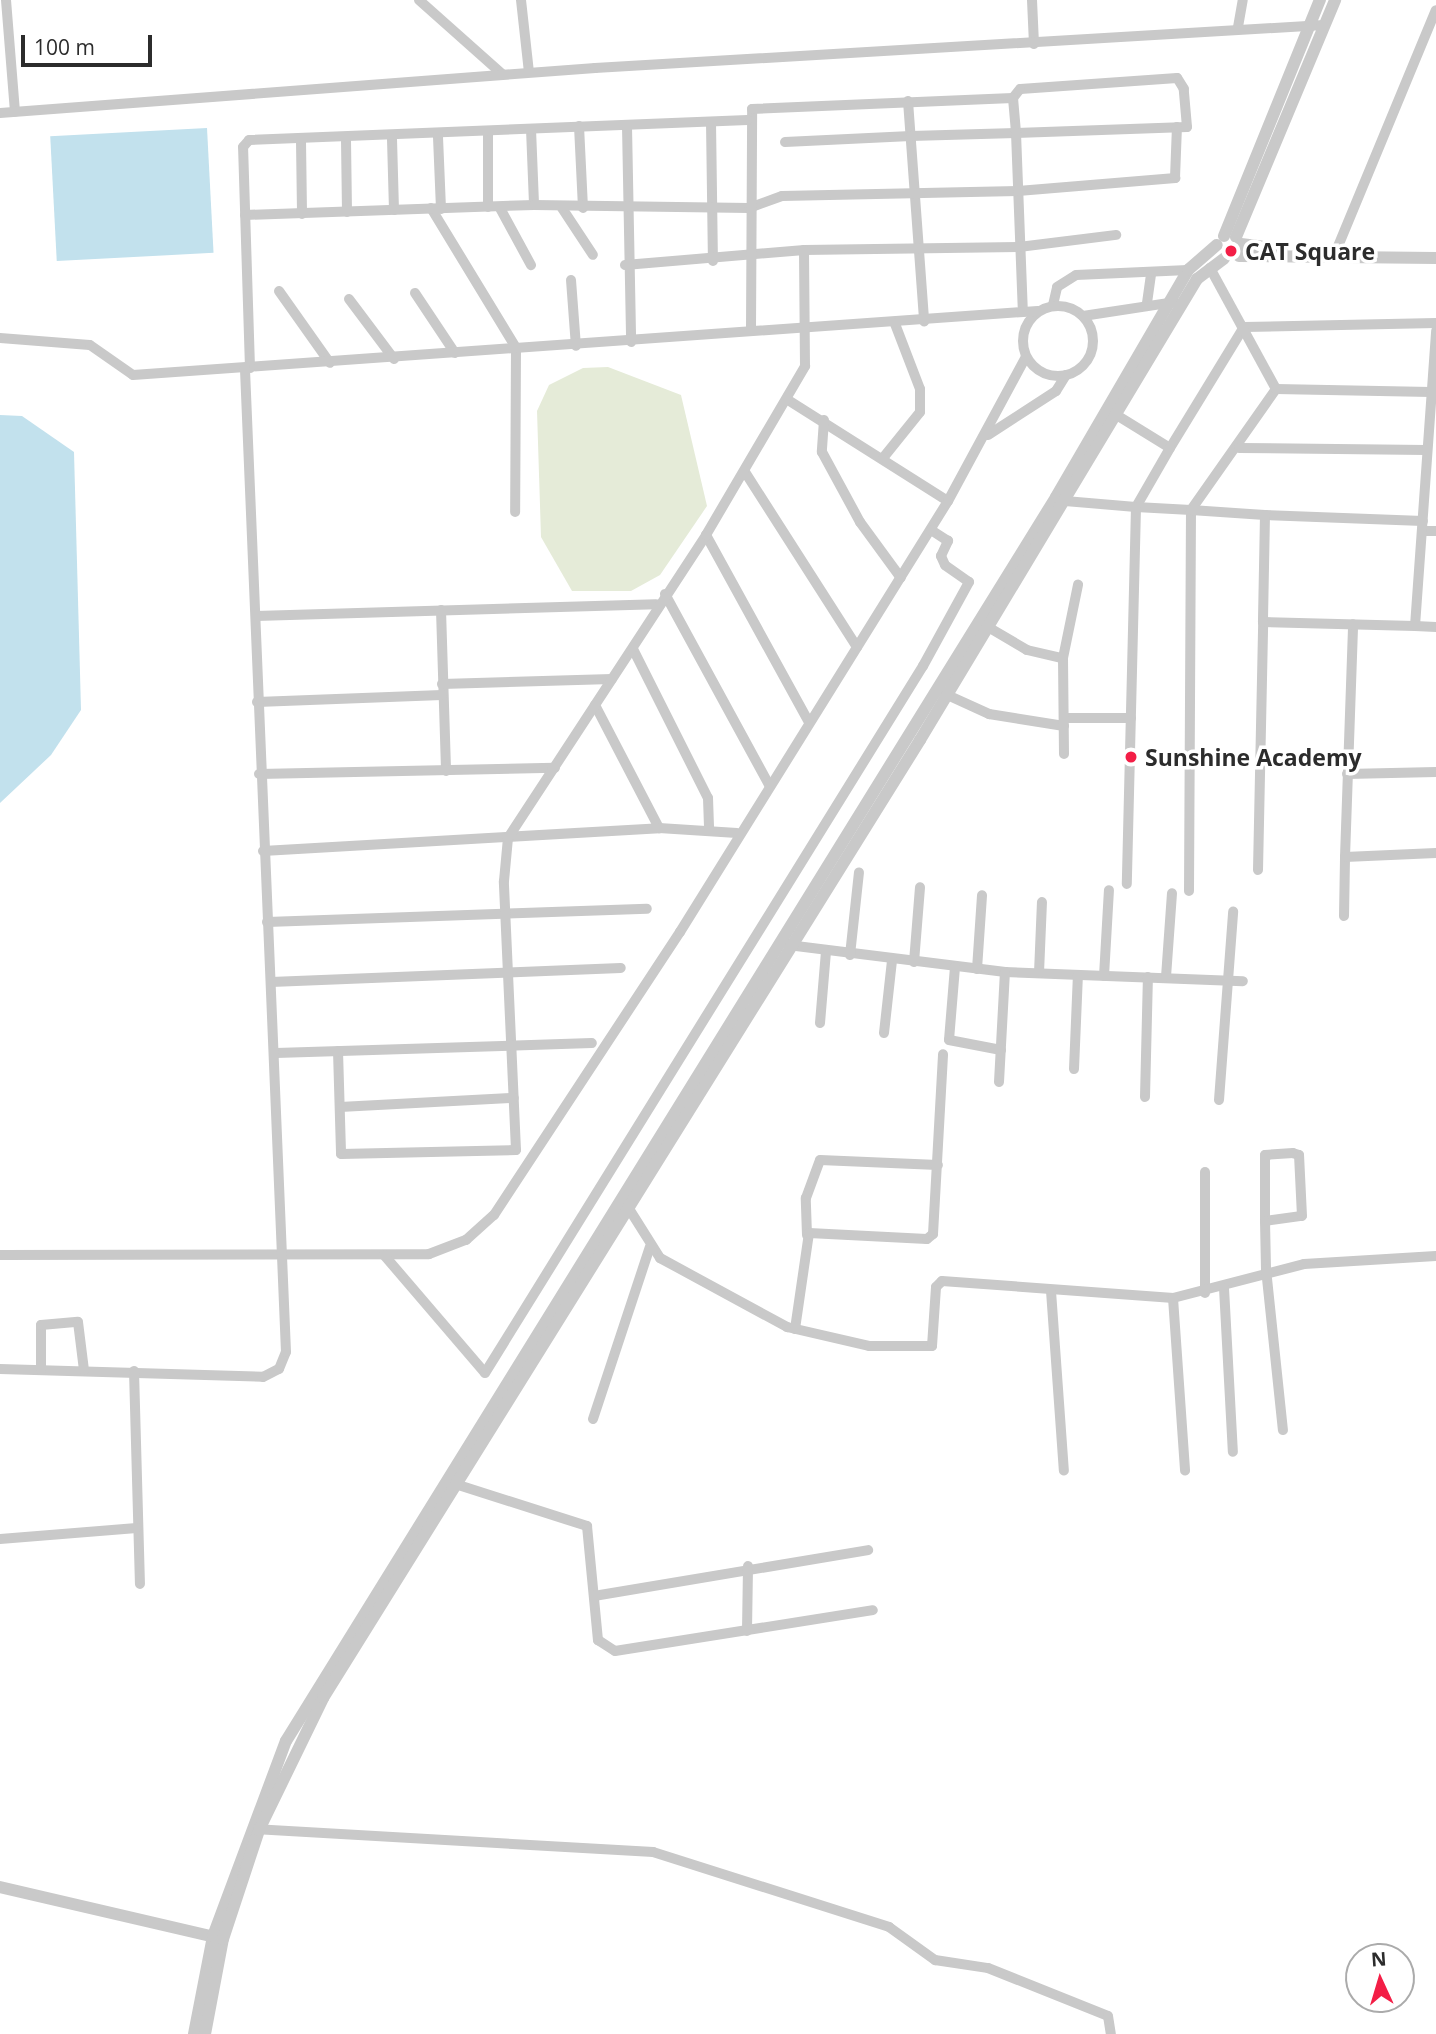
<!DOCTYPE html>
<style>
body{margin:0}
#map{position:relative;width:1436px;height:2034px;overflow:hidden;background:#fff;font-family:"Open Sans",sans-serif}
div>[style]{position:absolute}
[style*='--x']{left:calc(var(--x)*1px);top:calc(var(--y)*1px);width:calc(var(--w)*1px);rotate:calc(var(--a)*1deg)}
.green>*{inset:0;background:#e5ebd8}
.water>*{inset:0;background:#c2e1ed;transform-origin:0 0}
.minor>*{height:10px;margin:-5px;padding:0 5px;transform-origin:5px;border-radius:5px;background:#c9c9c9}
.minor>.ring{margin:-5px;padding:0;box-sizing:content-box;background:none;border:10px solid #c9c9c9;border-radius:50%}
.tertiary>*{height:12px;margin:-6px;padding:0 6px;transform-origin:6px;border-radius:6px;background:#c9c9c9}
.dots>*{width:19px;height:19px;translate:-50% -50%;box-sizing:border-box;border:4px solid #fff;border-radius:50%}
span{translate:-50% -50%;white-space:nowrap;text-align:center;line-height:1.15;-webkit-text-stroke:7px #fff;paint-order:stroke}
.poi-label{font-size:23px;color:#2c2c2c;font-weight:700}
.left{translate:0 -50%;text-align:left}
.north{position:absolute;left:1345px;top:1943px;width:70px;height:70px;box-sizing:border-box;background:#fff;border:2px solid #ababab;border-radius:50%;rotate:356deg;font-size:19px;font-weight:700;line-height:28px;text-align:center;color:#2c2c2c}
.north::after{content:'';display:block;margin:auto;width:24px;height:32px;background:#f31e46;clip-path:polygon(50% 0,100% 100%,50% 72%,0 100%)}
.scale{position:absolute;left:21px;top:35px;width:131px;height:32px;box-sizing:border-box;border:4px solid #2c2c2c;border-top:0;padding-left:9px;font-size:21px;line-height:24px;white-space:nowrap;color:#2c2c2c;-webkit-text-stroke:5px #fff;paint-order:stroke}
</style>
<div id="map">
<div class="green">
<div style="clip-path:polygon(608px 367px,681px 395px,707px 506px,660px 575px,631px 591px,572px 591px,541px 537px,537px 411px,549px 385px,583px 368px)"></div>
</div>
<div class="water">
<div style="left:207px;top:128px;width:125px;height:157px;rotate:87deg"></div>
<div style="clip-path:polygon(0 415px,22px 416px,74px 452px,81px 710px,51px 755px,0 803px)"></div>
</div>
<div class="minor">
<div style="--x:6;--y:0;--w:112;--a:85.4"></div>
<div style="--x:419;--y:0;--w:111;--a:41.7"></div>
<div style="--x:521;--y:0;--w:72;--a:83.7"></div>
<div style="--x:1032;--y:0;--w:44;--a:87.4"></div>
<div style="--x:1238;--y:27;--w:27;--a:-80"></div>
<div style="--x:908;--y:101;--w:221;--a:85.8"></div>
<div style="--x:0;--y:113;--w:597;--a:-4.33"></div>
<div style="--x:595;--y:68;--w:730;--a:-3.38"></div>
<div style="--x:711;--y:122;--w:139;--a:89.2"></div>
<div style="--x:579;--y:126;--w:82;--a:87.2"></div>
<div style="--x:627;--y:126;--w:216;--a:88.9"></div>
<div style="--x:531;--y:129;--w:76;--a:87.7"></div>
<div style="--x:488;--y:132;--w:75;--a:90"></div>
<div style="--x:438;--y:137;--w:72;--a:87.6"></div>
<div style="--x:392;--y:139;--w:71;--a:88.4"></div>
<div style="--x:346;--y:140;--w:72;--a:89.2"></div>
<div style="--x:301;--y:141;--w:73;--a:89.2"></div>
<div style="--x:785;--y:142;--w:126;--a:-2.7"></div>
<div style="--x:911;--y:136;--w:105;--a:-1.6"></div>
<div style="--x:1016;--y:133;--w:171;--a:-2"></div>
<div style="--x:1187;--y:127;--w:38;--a:-95"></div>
<div style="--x:1184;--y:89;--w:13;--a:-122"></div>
<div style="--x:1177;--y:78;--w:157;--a:176"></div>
<div style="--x:1020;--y:89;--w:11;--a:128"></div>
<div style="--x:1013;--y:98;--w:35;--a:85"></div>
<div style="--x:1016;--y:133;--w:179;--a:87.8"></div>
<div style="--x:431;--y:208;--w:164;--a:58.7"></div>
<div style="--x:516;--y:348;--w:164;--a:90.3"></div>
<div style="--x:500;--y:208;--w:65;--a:61.5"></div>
<div style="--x:562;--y:208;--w:56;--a:56.6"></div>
<div style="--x:245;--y:215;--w:289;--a:-2"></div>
<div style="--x:534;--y:205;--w:215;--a:0.8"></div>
<div style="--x:749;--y:208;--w:35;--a:-20"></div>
<div style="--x:782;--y:196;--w:236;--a:-1.2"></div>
<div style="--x:1018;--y:191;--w:158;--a:-4.7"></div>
<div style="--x:1175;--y:178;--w:51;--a:-87.8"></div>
<div style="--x:1334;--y:256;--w:266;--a:-67.5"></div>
<div style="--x:625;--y:265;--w:180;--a:-4.8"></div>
<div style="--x:804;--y:250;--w:215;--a:-0.8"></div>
<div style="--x:1019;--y:247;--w:98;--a:-7.1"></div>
<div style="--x:571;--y:280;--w:66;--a:85.7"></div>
<div style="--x:279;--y:291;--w:88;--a:54.7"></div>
<div style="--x:415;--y:293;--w:72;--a:56.3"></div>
<div style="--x:349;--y:299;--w:75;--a:53.1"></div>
<div style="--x:1147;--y:303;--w:29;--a:-82"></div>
<div style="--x:1053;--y:305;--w:18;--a:-77"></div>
<div style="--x:1057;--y:287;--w:22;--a:-32"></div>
<div style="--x:1076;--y:275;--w:112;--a:-2.6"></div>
<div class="ring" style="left:1023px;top:306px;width:60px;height:60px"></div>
<div style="--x:1083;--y:316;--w:92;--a:-8.7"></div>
<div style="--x:751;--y:330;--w:221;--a:-89.7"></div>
<div style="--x:752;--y:109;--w:261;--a:-2.4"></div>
<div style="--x:0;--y:338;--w:90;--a:4.4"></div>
<div style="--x:90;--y:345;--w:52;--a:34.9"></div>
<div style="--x:133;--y:375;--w:907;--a:-4.05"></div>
<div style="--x:250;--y:368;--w:221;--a:-91.8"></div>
<div style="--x:243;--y:147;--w:9;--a:-49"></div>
<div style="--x:249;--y:140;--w:499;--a:-2.3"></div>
<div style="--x:1276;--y:389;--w:155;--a:1.1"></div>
<div style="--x:788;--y:400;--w:189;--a:32.3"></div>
<div style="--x:1110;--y:411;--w:70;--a:31.7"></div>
<div style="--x:1170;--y:448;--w:142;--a:-58.6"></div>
<div style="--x:1244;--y:327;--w:192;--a:-1.2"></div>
<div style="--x:824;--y:420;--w:32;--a:94"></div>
<div style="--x:822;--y:452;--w:80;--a:61.5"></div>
<div style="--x:860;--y:522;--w:69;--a:53.8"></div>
<div style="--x:988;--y:435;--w:81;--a:-32.9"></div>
<div style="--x:1056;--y:391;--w:19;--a:-58"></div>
<div style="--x:1170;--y:448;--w:68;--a:120"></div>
<div style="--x:1136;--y:507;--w:55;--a:3.1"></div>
<div style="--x:1191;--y:510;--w:148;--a:-54.9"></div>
<div style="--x:1276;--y:389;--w:138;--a:-118.6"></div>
<div style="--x:1239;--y:448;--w:187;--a:0.6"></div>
<div style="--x:883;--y:458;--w:59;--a:-51.2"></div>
<div style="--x:920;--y:412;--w:23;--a:-90"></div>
<div style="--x:920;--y:389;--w:70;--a:-111"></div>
<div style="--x:745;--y:472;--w:208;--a:57.4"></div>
<div style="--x:1065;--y:501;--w:71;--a:4.8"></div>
<div style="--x:1136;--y:507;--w:377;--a:91.4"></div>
<div style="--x:1265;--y:515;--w:158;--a:2.2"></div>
<div style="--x:1422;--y:531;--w:14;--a:0"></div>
<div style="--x:706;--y:535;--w:213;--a:61.2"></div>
<div style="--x:665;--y:594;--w:217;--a:61.4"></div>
<div style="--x:441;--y:610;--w:161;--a:88.2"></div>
<div style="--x:256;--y:616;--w:400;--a:-1.7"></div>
<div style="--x:1415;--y:626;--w:21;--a:3"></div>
<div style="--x:988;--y:627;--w:45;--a:30.5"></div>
<div style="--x:1027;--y:650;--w:37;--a:13"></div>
<div style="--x:633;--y:649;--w:167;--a:63.3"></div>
<div style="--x:708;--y:798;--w:30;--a:88"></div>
<div style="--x:442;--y:684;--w:170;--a:-1.7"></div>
<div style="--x:943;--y:693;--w:51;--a:24.5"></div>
<div style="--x:989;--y:714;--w:76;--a:9.1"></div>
<div style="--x:257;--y:702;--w:185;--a:-2.2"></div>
<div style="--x:595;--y:705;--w:139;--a:62.5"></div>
<div style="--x:1064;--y:718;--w:67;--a:0"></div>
<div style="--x:1064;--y:754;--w:96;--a:-90.6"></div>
<div style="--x:1063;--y:658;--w:75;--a:-78.4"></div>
<div style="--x:259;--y:774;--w:296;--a:-1.2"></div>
<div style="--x:1347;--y:774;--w:89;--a:-1.3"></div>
<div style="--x:263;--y:851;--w:397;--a:-3.3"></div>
<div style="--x:659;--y:828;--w:78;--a:3.7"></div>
<div style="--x:1345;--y:857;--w:233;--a:-88"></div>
<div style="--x:1258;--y:870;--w:248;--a:-88.8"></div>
<div style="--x:1263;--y:622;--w:152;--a:1.5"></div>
<div style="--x:1415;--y:626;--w:296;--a:-85.9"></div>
<div style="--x:1189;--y:891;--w:381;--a:-89.7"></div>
<div style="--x:1191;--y:510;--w:74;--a:3.9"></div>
<div style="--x:1265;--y:515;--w:107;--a:91.1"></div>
<div style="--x:1344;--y:916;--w:59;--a:-89"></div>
<div style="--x:1345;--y:857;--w:91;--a:-2.5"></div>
<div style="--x:267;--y:922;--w:380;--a:-2"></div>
<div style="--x:788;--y:945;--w:219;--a:7.1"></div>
<div style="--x:1005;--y:972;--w:238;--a:2.2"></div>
<div style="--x:850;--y:955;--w:83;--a:-83.8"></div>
<div style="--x:914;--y:962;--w:75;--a:-85.4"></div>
<div style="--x:955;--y:967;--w:73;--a:94.7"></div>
<div style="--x:949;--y:1040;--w:53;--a:10.9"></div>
<div style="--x:977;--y:969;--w:74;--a:-86.1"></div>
<div style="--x:1039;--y:973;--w:71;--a:-87.6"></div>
<div style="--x:1104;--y:976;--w:86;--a:-86.7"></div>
<div style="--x:1166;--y:977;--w:84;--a:-85.9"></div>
<div style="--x:271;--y:982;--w:350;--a:-2.3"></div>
<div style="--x:820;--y:1023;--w:72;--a:-85.2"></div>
<div style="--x:884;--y:1033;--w:73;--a:-83.7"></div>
<div style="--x:338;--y:1051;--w:103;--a:88.3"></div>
<div style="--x:341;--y:1154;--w:175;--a:-1.3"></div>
<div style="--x:516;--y:1150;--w:269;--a:-92.6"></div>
<div style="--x:504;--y:881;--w:43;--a:-84.7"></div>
<div style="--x:508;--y:838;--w:362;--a:-56.8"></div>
<div style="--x:706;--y:535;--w:196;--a:-59.6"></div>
<div style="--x:805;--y:366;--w:116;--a:-90.5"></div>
<div style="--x:276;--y:1053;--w:316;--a:-1.8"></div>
<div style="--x:1074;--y:1069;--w:94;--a:-87.6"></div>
<div style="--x:999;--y:1082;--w:110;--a:-86.9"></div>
<div style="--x:1145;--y:1097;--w:120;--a:-88.6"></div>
<div style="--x:1219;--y:1100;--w:189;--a:-85.7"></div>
<div style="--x:340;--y:1107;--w:174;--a:-3"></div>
<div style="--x:1205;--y:1172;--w:121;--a:90"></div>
<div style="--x:626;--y:1204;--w:64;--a:57.8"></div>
<div style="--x:660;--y:1258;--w:145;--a:28.5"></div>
<div style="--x:787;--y:1327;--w:84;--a:13"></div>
<div style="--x:869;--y:1346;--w:63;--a:0"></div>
<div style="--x:932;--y:1346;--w:59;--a:-86.1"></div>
<div style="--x:936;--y:1287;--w:8;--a:-45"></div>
<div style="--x:942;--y:1281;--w:232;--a:4.2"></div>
<div style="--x:1173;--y:1298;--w:135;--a:-14.5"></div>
<div style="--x:1304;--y:1264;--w:132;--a:-3.5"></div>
<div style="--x:1265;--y:1221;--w:37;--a:-8"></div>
<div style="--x:1302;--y:1216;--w:61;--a:-92.8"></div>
<div style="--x:1299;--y:1155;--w:6;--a:-162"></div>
<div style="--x:1293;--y:1153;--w:28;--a:176"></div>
<div style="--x:1265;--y:1155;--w:66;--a:90"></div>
<div style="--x:1265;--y:1221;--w:48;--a:88.8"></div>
<div style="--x:1266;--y:1269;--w:162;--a:84"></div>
<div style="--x:807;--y:1235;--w:37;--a:-92"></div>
<div style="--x:806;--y:1198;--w:40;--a:-69.8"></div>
<div style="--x:820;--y:1160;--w:118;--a:2.4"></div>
<div style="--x:0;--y:1255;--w:429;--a:-0.1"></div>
<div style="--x:429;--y:1254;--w:40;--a:-21"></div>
<div style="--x:466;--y:1240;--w:38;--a:-42"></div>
<div style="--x:494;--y:1215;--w:339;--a:-56.7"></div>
<div style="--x:680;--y:932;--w:508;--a:-58.13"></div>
<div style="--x:948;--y:501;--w:164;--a:-61.6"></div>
<div style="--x:384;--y:1255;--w:155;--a:49.4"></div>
<div style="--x:485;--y:1373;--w:832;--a:-58.22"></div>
<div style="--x:923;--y:666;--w:96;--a:-61.3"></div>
<div style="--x:969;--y:582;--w:29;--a:-145"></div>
<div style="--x:945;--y:565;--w:10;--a:-114"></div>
<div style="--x:941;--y:556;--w:17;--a:-65"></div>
<div style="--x:948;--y:541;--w:20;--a:-147"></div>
<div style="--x:1224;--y:1288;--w:164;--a:86.9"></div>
<div style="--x:1051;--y:1291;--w:180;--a:85.9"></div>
<div style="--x:1173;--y:1298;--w:173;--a:86"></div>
<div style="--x:795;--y:1329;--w:97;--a:-81.7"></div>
<div style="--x:809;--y:1233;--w:118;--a:2.9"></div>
<div style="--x:927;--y:1239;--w:8;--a:-40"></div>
<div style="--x:933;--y:1234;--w:180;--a:-86.8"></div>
<div style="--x:0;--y:1369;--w:263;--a:1.7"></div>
<div style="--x:263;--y:1377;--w:18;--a:-27"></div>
<div style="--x:279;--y:1369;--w:18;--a:-68"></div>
<div style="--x:286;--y:1352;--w:985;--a:-92.39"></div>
<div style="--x:41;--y:1370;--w:45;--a:-90"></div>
<div style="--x:41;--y:1325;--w:37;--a:-5"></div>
<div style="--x:78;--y:1322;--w:48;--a:82.9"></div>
<div style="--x:134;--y:1371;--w:213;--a:88.4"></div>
<div style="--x:593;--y:1419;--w:181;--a:-71.7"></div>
<div style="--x:449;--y:1482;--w:145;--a:17.7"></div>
<div style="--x:587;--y:1526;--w:115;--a:84.5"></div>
<div style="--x:598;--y:1640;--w:20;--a:33"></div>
<div style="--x:615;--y:1651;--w:261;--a:-9"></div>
<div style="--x:0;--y:1539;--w:137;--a:-4.6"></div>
<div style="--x:594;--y:1596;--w:278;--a:-9.5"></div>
<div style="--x:747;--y:1631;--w:65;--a:-89.1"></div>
<div style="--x:253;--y:1829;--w:401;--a:3.3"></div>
<div style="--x:653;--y:1852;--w:248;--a:17.6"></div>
<div style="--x:889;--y:1927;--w:57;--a:35.7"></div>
<div style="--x:935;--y:1960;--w:54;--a:8.6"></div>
<div style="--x:988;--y:1968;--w:129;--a:21.8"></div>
<div style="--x:1108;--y:2016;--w:18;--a:81"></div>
</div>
<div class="tertiary">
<div style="--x:1224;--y:236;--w:255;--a:-67.9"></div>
<div style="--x:1236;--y:237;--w:257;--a:-67.3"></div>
<div style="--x:1241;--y:244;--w:41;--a:7"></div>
<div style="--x:1239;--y:256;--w:197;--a:0.6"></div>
<div style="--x:0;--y:1887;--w:226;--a:13.1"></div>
<div style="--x:194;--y:2034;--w:100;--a:-79"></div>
<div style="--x:213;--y:1936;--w:208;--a:-69.5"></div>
<div style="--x:286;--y:1741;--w:1463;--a:-58.24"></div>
<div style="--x:1056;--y:497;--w:263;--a:-59.8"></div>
<div style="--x:1188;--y:270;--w:38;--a:-41"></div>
<div style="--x:205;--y:2034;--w:97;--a:-79.3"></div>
<div style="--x:223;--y:1939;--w:115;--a:-71.7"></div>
<div style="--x:259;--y:1830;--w:147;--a:-64.1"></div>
<div style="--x:323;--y:1698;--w:1129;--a:-58.07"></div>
<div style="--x:920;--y:740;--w:538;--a:-59"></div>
<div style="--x:1197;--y:279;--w:34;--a:-37"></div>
</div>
<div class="dots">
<div style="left:1231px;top:251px;background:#f31e46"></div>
<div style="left:1131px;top:757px;background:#f31e46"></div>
</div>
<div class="poi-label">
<span class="left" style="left:1245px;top:251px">CAT Square</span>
<span class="left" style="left:1145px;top:757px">Sunshine Academy</span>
</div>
<div class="north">N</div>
<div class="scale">100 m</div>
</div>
